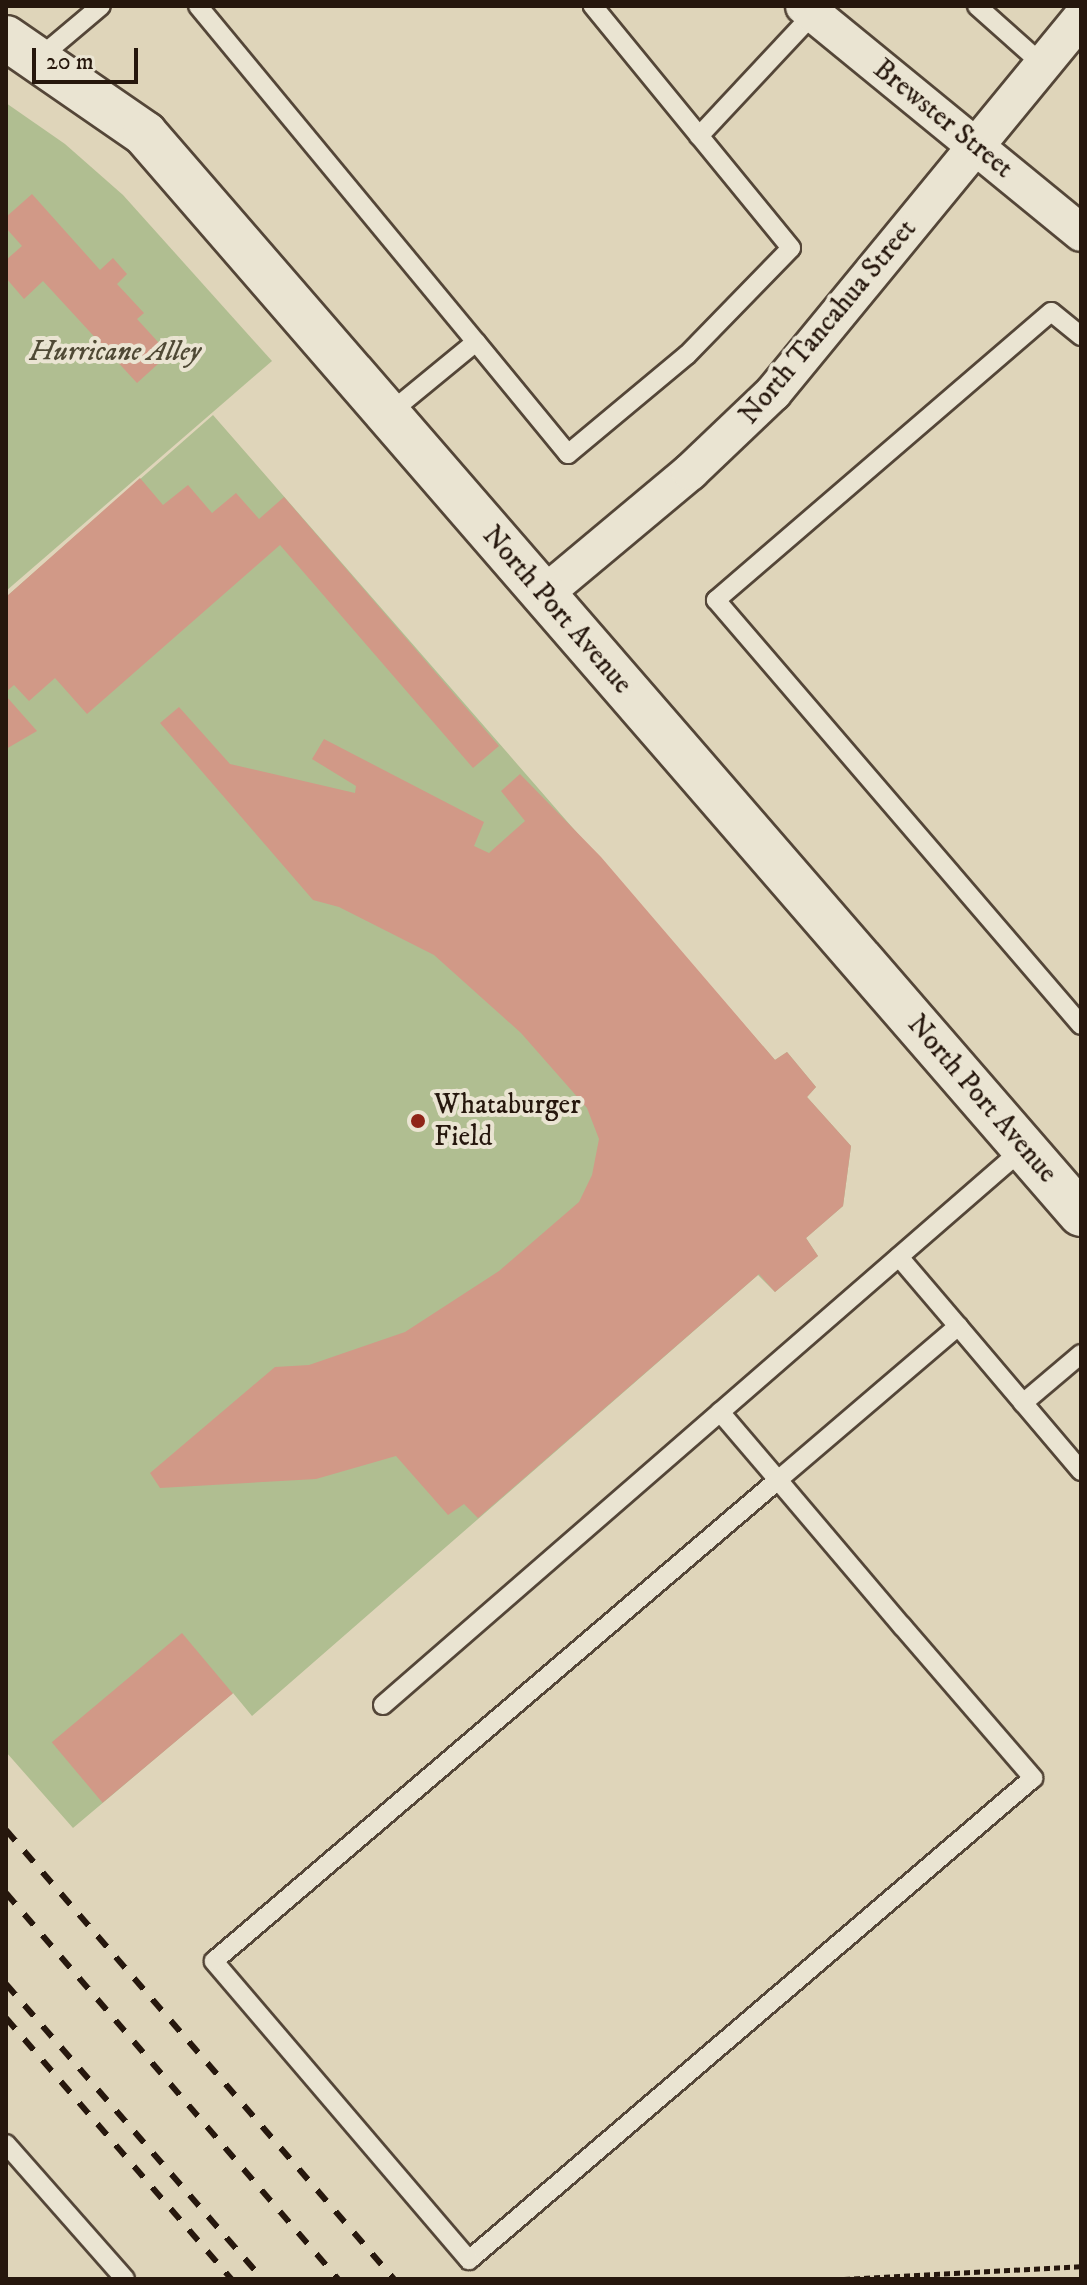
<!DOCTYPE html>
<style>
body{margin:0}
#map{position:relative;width:1087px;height:2285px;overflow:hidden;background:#dfd5ba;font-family:"IM FELL DW Pica",serif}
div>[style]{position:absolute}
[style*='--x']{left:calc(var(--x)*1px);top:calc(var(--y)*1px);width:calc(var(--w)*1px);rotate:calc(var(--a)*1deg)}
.green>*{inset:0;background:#b0be91}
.building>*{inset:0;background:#d19987;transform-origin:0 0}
.path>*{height:5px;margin-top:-2.5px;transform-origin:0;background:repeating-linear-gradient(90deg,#26170d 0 6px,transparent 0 10px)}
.roads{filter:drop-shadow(2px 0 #544638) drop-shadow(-2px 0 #544638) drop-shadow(0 2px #544638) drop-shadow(0 -2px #544638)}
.service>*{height:18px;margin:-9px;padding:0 9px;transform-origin:9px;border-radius:9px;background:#eae4d2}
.minor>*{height:36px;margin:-18px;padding:0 18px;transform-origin:18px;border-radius:18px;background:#eae4d2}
.secondary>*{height:44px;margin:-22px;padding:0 22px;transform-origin:22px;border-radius:22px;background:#eae4d2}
.rail>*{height:6px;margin-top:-3px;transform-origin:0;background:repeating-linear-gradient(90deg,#26170d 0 14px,transparent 0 28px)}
.dots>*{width:22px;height:22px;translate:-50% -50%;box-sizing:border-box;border:4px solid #eae4d2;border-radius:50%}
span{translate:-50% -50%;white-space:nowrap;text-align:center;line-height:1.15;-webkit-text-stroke:8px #eae4d2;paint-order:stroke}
.street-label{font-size:28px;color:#26170d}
.park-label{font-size:28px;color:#4f4935;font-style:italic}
.poi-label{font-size:28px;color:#26170d}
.left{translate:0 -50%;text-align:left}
.frame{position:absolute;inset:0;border:8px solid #26170d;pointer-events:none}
.scale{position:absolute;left:32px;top:48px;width:106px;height:36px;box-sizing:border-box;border:4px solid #26170d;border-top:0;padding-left:10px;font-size:24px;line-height:28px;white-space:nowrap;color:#26170d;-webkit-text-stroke:6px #eae4d2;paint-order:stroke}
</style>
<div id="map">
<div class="green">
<div style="clip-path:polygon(6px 103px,65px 144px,123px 195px,272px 361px,6px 591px)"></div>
<div style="clip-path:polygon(213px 415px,775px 1060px,787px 1052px,816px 1087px,807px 1097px,851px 1146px,843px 1206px,806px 1238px,818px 1256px,775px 1292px,758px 1275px,252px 1716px,233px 1693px,73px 1828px,6px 1752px,6px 597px)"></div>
</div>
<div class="building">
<div style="clip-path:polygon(32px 194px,100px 270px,113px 258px,127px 274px,117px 284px,144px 313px,137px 319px,169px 354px,137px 383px,43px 281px,24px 299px,6px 278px,6px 260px,22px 246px,6px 228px,6px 217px)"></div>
<div style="clip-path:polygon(140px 478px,163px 505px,188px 485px,212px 513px,236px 493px,259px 519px,284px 497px,499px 746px,473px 768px,280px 545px,87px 714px,55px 678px,29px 701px,14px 685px,6px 692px,6px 597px)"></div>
<div style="clip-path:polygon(6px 696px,37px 731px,6px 749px)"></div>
<div style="clip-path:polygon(179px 707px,230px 764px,355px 793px,356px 786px,312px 759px,324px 739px,484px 822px,474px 846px,489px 853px,525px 821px,501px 791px,520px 774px,601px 857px,775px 1060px,787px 1052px,816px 1087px,807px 1097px,851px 1146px,843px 1206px,806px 1238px,818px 1256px,775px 1292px,759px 1274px,478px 1518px,464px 1504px,448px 1515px,396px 1456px,316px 1479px,160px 1488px,150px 1473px,275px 1367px,309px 1365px,405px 1332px,499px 1271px,579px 1202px,592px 1175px,599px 1139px,587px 1108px,521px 1033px,434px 955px,339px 907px,313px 900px,160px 723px)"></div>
<div style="left:182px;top:1633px;width:79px;height:170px;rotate:50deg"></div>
</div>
<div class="path">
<div style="--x:844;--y:2279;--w:237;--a:-3.1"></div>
</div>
<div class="roads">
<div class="service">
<div style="--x:198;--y:6;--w:436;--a:50.4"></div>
<div style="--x:977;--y:6;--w:87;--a:41.7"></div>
<div style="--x:38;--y:59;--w:82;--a:-40.1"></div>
<div style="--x:699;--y:136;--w:167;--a:-46.9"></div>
<div style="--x:1081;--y:336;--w:38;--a:-141"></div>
<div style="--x:1051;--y:312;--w:442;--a:139.3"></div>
<div style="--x:716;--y:600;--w:560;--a:49.34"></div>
<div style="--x:387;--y:415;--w:115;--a:-39.4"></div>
<div style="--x:476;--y:342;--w:145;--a:50.6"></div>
<div style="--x:568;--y:454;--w:155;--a:-39.8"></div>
<div style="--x:687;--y:355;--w:149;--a:-45.8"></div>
<div style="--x:791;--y:248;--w:313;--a:-129.3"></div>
<div style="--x:899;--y:1257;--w:91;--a:49.5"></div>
<div style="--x:1023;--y:1403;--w:76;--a:-40.2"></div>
<div style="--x:720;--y:1412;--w:89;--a:49.5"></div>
<div style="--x:778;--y:1480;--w:192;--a:49.7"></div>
<div style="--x:902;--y:1626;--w:201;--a:49.2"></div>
<div style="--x:1033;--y:1778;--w:742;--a:139.48"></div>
<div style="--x:469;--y:2260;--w:393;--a:-130.5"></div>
<div style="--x:214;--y:1961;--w:741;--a:-40.46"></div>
<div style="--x:778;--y:1480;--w:237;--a:-40.5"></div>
<div style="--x:958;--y:1326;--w:190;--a:49.7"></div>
<div style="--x:383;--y:1705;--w:849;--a:-40.99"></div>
<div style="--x:6;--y:2144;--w:180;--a:48.6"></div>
</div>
<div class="minor">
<div style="--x:804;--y:6;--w:358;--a:39.3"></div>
<div style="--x:543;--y:595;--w:192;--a:-39.9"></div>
<div style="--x:690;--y:472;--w:115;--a:-43.6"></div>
<div style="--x:773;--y:393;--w:485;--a:-50.6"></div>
</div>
<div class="secondary">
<div style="--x:6;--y:38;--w:169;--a:34.6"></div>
<div style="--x:145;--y:134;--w:1429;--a:49.09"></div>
</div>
</div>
<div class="rail">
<div style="--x:6;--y:1830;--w:593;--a:49.17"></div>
<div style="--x:6;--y:1893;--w:509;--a:49.3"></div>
<div style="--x:6;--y:1984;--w:391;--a:49"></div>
<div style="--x:6;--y:2018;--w:345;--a:49.2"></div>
</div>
<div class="dots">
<div style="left:418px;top:1121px;background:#8f2418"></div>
</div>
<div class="street-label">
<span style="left:943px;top:119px;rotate:39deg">Brewster Street</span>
<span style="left:828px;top:322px;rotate:-50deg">North Tancahua Street</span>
<span style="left:557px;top:610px;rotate:49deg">North Port Avenue</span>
<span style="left:982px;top:1099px;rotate:49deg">North Port Avenue</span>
</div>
<div class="park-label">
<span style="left:115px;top:352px">Hurricane Alley</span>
</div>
<div class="poi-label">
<span class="left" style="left:434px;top:1121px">Whataburger<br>Field</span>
</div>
<div class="frame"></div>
<div class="scale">20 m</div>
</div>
